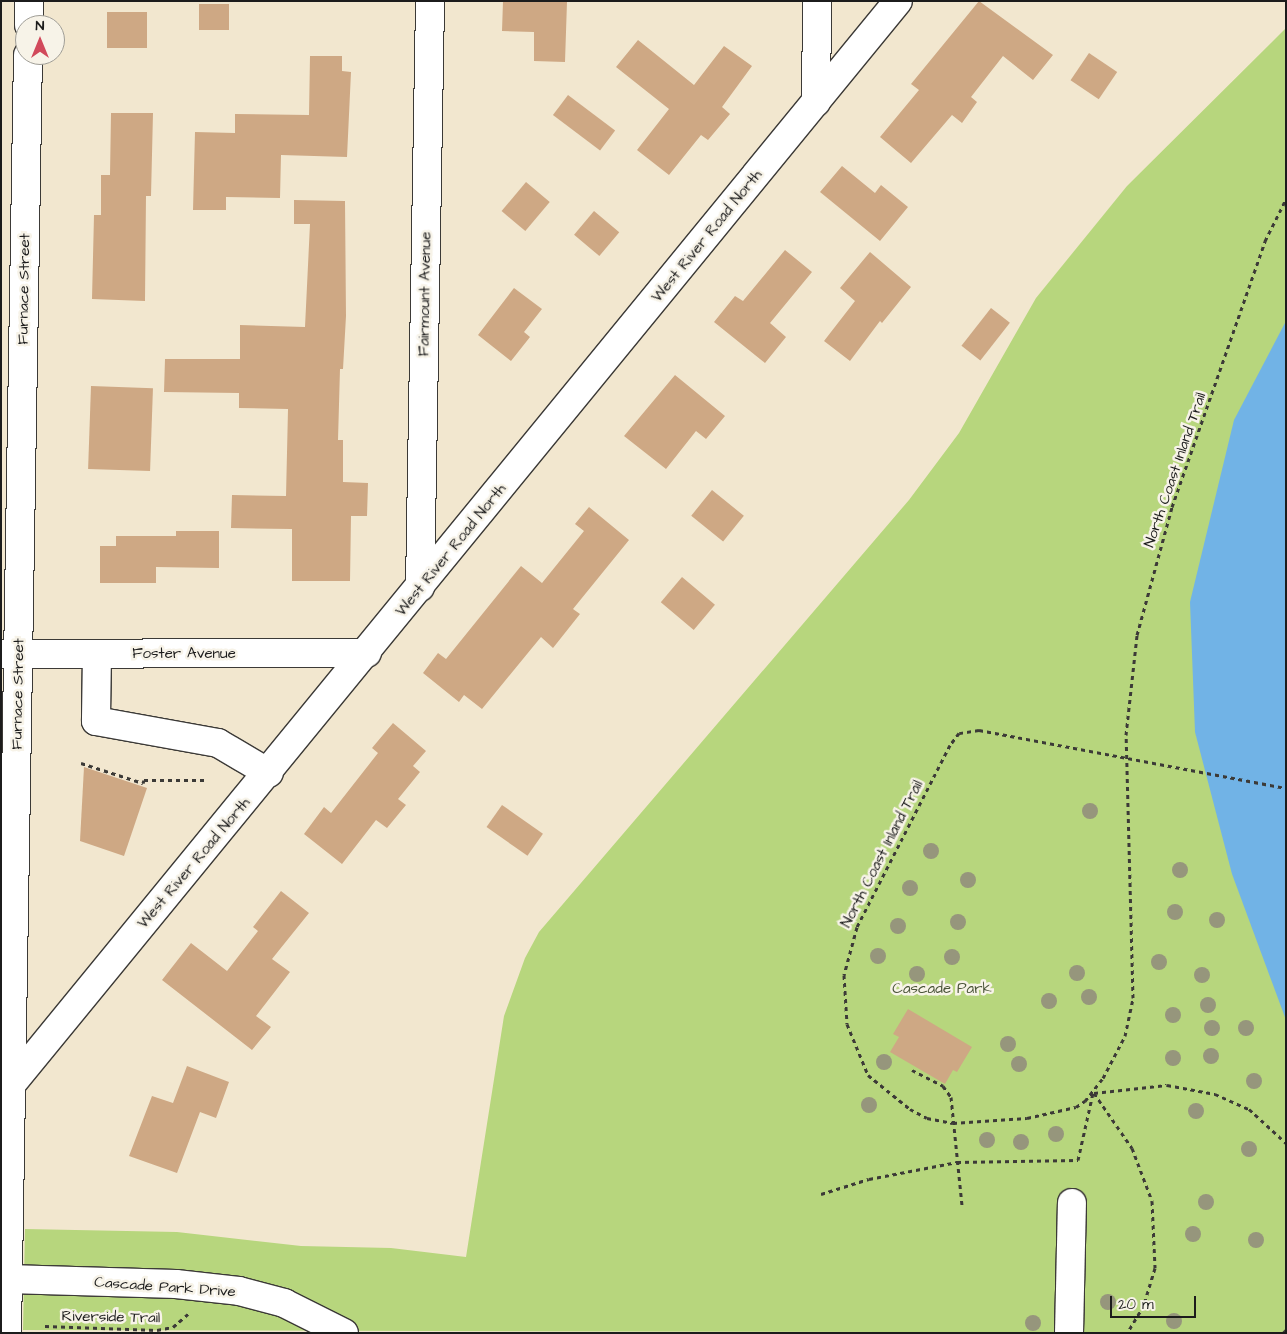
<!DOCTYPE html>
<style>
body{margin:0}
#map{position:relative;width:1287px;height:1334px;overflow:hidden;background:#f2e7cf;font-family:"Architects Daughter",sans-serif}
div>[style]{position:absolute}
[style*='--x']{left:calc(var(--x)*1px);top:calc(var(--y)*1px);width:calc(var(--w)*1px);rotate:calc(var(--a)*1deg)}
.green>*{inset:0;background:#b7d67d}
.water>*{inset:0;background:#71b3e6}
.building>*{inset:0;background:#cea884;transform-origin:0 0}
.path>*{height:3px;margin-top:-1.5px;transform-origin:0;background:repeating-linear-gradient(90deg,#3c3a37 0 4px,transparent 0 8px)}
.roads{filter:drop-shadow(1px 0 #3c3a37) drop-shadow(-1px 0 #3c3a37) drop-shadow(0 1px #3c3a37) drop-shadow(0 -1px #3c3a37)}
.minor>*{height:28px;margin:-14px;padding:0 14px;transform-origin:14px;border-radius:14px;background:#fff}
.path-bridge>*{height:3px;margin-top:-1.5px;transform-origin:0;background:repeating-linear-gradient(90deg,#3c3a37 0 4px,transparent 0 8px)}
.trees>*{width:16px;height:16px;margin:-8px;border-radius:50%;background:#96967c}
span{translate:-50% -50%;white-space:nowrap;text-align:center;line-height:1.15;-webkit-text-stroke:5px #f7f3e8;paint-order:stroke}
.street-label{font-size:15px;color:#1c1c1c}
.park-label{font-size:15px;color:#4a5439}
.frame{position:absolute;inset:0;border:2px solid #1c1c1c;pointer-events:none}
.north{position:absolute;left:15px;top:15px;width:50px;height:50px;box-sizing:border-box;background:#f7f3e8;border:1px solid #9f9d96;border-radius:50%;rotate:0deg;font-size:14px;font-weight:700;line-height:20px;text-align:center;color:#1c1c1c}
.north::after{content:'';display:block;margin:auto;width:18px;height:22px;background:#d1495b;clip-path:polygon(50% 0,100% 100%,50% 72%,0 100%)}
.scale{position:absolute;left:1110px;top:1296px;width:86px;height:22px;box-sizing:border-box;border:2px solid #1c1c1c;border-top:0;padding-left:6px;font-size:15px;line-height:18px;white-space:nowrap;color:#1c1c1c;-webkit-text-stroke:4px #f7f3e8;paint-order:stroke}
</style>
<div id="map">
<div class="green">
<div style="clip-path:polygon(1286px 28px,1286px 1333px,23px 1330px,25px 1229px,177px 1232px,301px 1246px,391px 1248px,466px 1257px,504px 1016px,525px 958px,539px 932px,909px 500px,959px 433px,1036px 298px,1127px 186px)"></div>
</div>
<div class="water">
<div style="clip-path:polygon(1286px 321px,1286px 1020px,1232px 874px,1195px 732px,1190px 602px,1234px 420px)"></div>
</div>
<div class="building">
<div style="clip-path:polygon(503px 1px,567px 2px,565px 62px,534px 61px,534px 32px,502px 31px)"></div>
<div style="clip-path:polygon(979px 1px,1053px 55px,1033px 80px,1003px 56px,971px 97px,977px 102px,962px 123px,952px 115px,911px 163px,880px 137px,919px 90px,911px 84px)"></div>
<div style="left:199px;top:4px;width:30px;height:26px"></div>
<div style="left:107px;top:12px;width:40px;height:36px"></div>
<div style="clip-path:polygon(638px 40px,694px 85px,724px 46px,752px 66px,722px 107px,730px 114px,708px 140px,701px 135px,669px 175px,637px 150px,669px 109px,616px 67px)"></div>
<div style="left:1089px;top:53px;width:34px;height:33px;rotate:34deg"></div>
<div style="clip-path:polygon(310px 56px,342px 56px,342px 71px,351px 72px,347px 157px,281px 155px,280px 198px,226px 197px,226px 210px,193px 210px,195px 132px,235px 133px,235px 114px,309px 115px)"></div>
<div style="left:568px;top:95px;width:59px;height:25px;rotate:37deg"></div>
<div style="clip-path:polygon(111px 113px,153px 113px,151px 196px,146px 196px,145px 301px,92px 299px,94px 215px,101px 215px,101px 175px,110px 175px)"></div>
<div style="clip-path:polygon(842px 166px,875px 193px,881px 185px,908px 207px,880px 241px,820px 192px)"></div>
<div style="left:526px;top:182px;width:31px;height:38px;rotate:40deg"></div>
<div style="clip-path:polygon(294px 200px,345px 201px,346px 316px,343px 369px,340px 369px,338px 440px,343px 440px,343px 482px,368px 483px,367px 516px,351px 516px,350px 581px,292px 581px,292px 529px,231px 528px,232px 495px,286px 496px,288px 409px,239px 408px,239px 393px,164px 392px,165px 359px,240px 359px,240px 325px,305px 327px,310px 224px,294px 224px)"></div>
<div style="left:594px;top:211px;width:33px;height:31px;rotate:40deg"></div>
<div style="clip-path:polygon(785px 250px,812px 272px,770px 323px,786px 337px,765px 363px,714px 322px,735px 296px,743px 301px)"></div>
<div style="clip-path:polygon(870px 252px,911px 287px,882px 323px,880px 321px,850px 361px,824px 341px,855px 301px,840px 288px)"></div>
<div style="clip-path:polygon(514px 288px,542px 309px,524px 332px,530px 337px,511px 361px,478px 335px)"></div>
<div style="left:991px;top:308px;width:24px;height:48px;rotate:38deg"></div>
<div style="clip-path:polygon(675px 375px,725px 416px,706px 439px,696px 431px,666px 469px,624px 436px)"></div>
<div style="left:91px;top:386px;width:62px;height:83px;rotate:2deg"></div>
<div style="left:712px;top:490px;width:41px;height:33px;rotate:39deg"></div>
<div style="clip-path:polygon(589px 507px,629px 540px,573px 609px,580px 614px,553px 648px,541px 637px,482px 709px,464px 695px,459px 702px,423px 673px,438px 653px,446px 659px,521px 566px,542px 583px,584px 531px,575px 524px)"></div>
<div style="clip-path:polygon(176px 531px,219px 531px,219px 568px,156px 567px,156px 583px,100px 583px,100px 546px,116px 546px,116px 536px,176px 536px)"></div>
<div style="left:682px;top:577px;width:43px;height:33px;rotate:40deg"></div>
<div style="clip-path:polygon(393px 723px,426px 751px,413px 766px,420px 772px,398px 799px,406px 805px,387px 828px,376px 820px,342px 864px,304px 834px,324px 807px,331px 813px,378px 753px,372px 748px)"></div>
<div style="clip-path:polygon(84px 767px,147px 788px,124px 856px,80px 841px)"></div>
<div style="left:502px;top:805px;width:50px;height:27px;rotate:35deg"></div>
<div style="clip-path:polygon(281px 891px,309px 913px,272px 959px,290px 972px,256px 1016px,271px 1027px,252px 1050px,162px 980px,191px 943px,227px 971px,258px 931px,253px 927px)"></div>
<div style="clip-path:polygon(908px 1009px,972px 1047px,957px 1072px,953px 1070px,945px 1084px,890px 1052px,899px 1037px,893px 1034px)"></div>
<div style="clip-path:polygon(187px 1066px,229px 1082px,216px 1118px,200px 1112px,177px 1173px,129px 1156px,152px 1096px,173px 1103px)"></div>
</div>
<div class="path">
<div style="--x:979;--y:730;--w:20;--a:171"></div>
<div style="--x:959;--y:733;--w:15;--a:127"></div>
<div style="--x:950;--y:745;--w:204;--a:117.1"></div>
<div style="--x:857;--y:927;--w:50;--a:105.2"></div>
<div style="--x:844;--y:975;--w:49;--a:86.5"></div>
<div style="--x:847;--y:1024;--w:55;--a:67.6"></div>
<div style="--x:868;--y:1075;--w:54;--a:39"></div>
<div style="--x:910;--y:1109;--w:19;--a:28"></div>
<div style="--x:927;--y:1118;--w:26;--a:11"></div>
<div style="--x:953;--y:1123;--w:74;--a:-3.9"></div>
<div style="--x:1027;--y:1118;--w:50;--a:-12.7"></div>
<div style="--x:1076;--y:1107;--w:11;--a:-34"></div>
<div style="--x:1085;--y:1101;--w:29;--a:-52"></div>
<div style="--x:1103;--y:1078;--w:47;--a:-62.4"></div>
<div style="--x:1125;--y:1036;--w:39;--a:-78"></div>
<div style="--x:1133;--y:998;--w:263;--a:-91.5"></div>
<div style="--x:1126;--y:735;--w:101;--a:-83.7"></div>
<div style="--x:1137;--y:635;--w:133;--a:-74.7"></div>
<div style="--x:1172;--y:507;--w:282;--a:-70.7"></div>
<div style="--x:1265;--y:241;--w:47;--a:-63.4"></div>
<div style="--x:81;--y:763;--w:65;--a:17.9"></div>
<div style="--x:143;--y:783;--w:3;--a:-72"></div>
<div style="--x:144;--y:780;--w:64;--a:0"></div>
<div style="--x:912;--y:1070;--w:35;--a:27"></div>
<div style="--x:943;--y:1086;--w:14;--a:54"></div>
<div style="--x:951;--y:1097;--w:110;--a:84.2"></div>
<div style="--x:1094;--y:1093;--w:67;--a:55.4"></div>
<div style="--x:1132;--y:1148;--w:57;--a:69.3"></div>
<div style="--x:1152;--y:1201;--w:67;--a:87.4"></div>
<div style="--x:1155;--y:1268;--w:39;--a:107"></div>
<div style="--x:1144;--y:1305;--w:33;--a:121"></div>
<div style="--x:1094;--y:1093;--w:73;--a:-6.3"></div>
<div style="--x:1167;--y:1085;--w:49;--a:10.6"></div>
<div style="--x:1215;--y:1094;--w:37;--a:24"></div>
<div style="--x:1249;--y:1109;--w:50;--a:42.6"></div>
<div style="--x:821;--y:1194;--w:50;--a:-17.4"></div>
<div style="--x:869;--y:1179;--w:90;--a:-10.9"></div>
<div style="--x:957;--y:1162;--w:121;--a:-0.9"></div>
<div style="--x:1078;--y:1160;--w:69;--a:-77.4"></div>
<div style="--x:45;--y:1326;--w:112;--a:2"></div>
<div style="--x:157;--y:1330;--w:16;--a:-11"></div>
<div style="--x:173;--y:1327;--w:20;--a:-41"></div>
<div style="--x:1283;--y:1333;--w:4;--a:-45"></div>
</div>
<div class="roads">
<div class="minor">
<div style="--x:29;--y:25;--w:24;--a:-90"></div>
<div style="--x:816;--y:102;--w:101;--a:-89.4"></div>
<div style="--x:420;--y:587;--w:586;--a:-89.02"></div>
<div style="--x:1;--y:654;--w:366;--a:-0.2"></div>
<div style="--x:97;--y:654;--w:67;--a:90.9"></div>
<div style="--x:96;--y:721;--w:124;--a:10.2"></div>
<div style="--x:218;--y:743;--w:59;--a:30.5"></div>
<div style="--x:1;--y:1097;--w:1416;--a:-50.7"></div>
<div style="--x:8;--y:1279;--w:168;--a:1.7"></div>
<div style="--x:176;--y:1284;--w:63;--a:6.3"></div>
<div style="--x:239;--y:1291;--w:47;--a:14.9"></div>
<div style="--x:284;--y:1303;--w:67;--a:26.6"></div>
<div style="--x:7;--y:1333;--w:1278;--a:-89.06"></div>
<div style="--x:1069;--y:1333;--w:130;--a:-88.7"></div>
</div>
</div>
<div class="path-bridge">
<div style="--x:979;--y:730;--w:312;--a:10.7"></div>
</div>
<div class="trees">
<div style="left:1090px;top:811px"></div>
<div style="left:931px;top:851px"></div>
<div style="left:1180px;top:870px"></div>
<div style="left:968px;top:880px"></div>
<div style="left:910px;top:888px"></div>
<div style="left:1175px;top:912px"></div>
<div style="left:1217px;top:920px"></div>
<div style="left:958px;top:922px"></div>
<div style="left:898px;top:926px"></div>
<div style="left:878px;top:956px"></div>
<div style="left:952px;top:957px"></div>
<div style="left:1159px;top:962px"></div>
<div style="left:1077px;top:973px"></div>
<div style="left:917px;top:974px"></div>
<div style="left:1202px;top:975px"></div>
<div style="left:1089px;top:997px"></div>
<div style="left:1049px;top:1001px"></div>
<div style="left:1208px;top:1005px"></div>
<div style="left:1173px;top:1015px"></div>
<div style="left:1212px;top:1028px"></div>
<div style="left:1246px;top:1028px"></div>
<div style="left:1008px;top:1044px"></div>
<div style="left:1211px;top:1056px"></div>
<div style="left:1173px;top:1058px"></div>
<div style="left:884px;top:1062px"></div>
<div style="left:1019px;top:1064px"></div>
<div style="left:1254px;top:1081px"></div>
<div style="left:869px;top:1105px"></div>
<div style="left:1196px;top:1111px"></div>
<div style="left:1056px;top:1134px"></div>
<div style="left:987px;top:1140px"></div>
<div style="left:1021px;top:1142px"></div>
<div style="left:1249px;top:1149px"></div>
<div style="left:1206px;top:1202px"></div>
<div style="left:1193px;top:1234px"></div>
<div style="left:1256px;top:1240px"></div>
<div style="left:1108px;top:1302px"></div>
<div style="left:1174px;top:1321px"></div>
<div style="left:1033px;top:1323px"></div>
</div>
<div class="street-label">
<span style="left:707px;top:236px;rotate:-51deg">West River Road North</span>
<span style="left:24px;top:289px;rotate:-89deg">Furnace Street</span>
<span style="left:425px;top:294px;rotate:-89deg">Fairmount Avenue</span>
<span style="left:1175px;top:470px;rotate:-71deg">North Coast Inland Trail</span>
<span style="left:451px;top:550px;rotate:-51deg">West River Road North</span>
<span style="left:184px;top:654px">Foster Avenue</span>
<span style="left:18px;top:694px;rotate:-89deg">Furnace Street</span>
<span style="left:882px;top:854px;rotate:-63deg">North Coast Inland Trail</span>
<span style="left:194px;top:863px;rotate:-50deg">West River Road North</span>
<span style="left:165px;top:1287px;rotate:4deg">Cascade Park Drive</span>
<span style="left:111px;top:1317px;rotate:1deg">Riverside Trail</span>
</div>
<div class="park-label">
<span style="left:942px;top:989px">Cascade Park</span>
</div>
<div class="frame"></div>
<div class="north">N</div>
<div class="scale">20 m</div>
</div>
